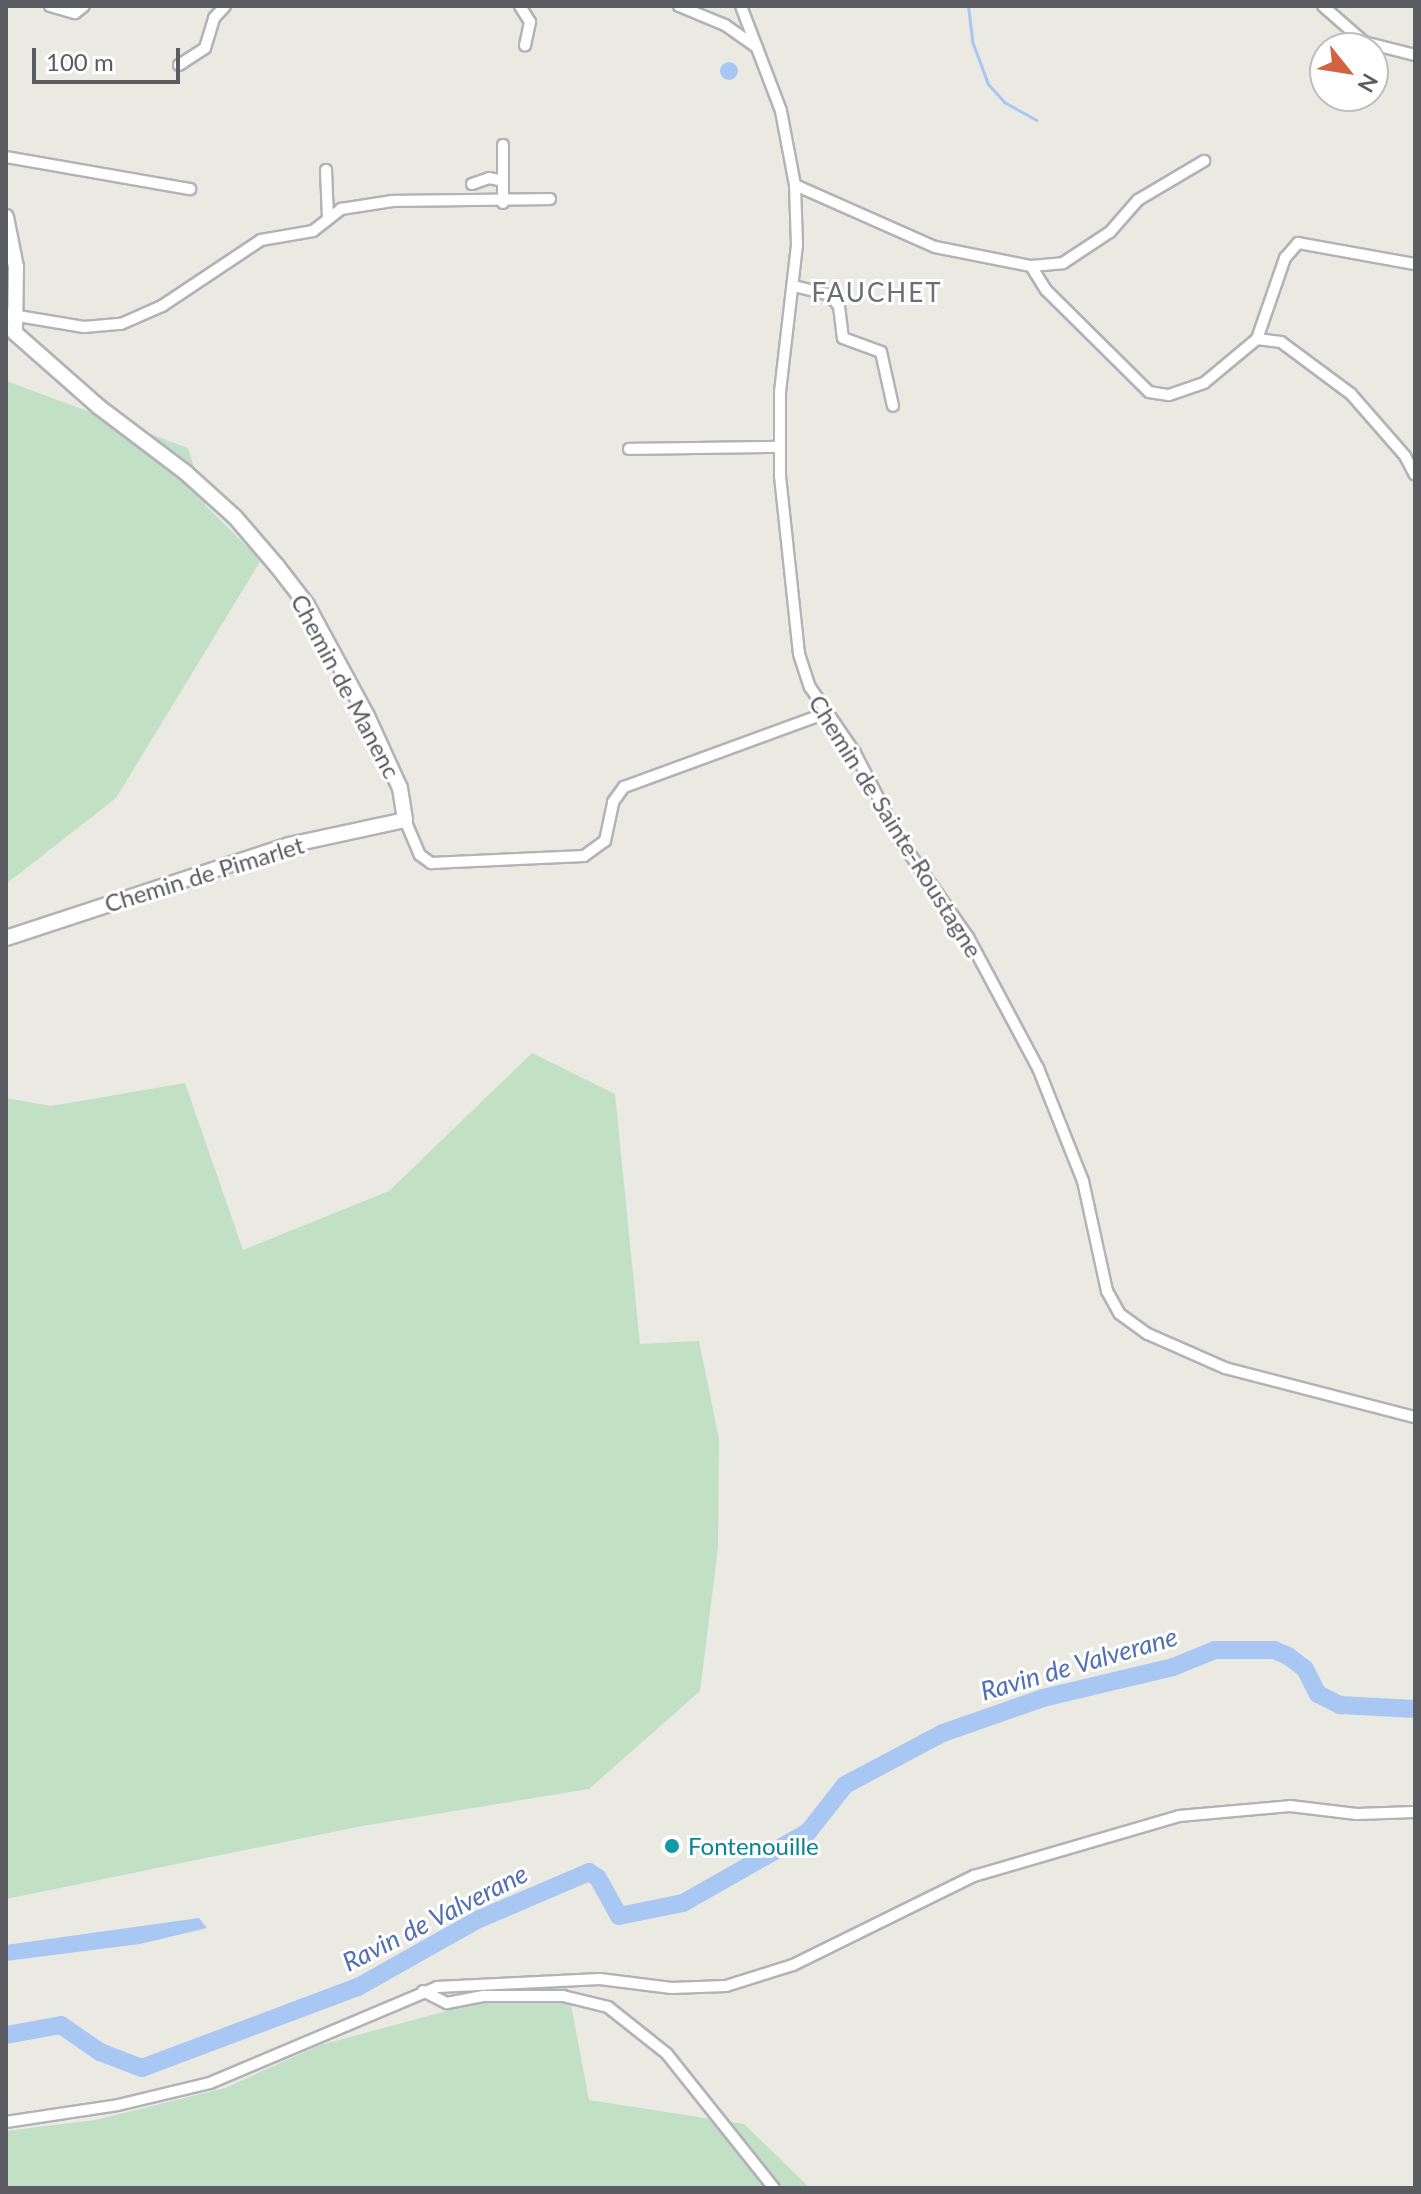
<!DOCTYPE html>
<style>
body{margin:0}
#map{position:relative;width:1421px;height:2194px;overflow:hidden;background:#ebeae2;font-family:Lato,sans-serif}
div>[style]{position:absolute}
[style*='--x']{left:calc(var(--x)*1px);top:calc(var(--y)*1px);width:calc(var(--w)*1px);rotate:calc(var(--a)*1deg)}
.green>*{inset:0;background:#c1e0c6}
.water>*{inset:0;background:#a9c7f3}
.round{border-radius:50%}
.stream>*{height:3px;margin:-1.5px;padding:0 1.5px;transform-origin:1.5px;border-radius:1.5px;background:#a9c7f3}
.river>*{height:18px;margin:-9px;padding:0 9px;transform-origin:9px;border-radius:9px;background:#a9c7f3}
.roads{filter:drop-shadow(2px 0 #b2b3b8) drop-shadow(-2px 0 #b2b3b8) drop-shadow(0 2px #b2b3b8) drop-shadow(0 -2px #b2b3b8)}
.minor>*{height:10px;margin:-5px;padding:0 5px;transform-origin:5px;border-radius:5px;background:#fff}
.tertiary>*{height:14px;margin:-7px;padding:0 7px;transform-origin:7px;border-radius:7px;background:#fff}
.dots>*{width:22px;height:22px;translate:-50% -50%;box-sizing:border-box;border:4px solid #fff;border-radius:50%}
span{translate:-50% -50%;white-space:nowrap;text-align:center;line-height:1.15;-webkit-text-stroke:6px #fff;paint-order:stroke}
.street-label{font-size:24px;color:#5a5c61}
.culture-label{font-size:24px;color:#0d838f}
.left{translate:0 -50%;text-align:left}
.neighbourhood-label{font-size:26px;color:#6b6e72;letter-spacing:2px}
.water-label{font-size:26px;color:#5070b3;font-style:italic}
.frame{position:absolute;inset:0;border:8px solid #5a5c61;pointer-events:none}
.north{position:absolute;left:1309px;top:32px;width:80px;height:80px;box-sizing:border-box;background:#fff;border:2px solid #bdbec0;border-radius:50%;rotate:120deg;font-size:22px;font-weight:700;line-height:32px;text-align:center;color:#5a5c61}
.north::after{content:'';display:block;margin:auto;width:28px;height:36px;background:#d26341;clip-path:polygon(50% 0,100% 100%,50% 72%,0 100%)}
.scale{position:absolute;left:32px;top:48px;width:148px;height:36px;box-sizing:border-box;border:4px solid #5a5c61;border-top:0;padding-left:10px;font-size:24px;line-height:28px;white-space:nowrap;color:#5a5c61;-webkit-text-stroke:6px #fff;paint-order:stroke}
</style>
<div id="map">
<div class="green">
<div style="clip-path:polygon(6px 381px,188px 448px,206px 506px,261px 560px,116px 798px,6px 884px)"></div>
<div style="clip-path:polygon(532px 1053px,615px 1094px,640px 1344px,699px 1341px,719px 1439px,718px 1548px,700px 1691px,589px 1789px,362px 1826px,6px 1899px,6px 1098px,51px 1106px,185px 1083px,243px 1250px,389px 1191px)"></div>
<div style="clip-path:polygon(566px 1979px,589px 2100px,744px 2124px,810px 2188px,6px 2188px,6px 2131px,95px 2120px,225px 2088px,320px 2045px)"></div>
</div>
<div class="water">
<div class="round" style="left:720px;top:62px;width:18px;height:18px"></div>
<div style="clip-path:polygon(199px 1918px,207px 1928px,140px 1944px,6px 1961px,6px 1945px)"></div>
</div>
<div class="stream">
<div style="--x:968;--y:6;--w:35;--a:83"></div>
<div style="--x:972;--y:41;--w:46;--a:69.6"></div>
<div style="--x:988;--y:84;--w:24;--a:48"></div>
<div style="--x:1004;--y:102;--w:37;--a:29"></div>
</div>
<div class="river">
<div style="--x:6;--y:2035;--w:56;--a:-10.3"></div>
<div style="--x:61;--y:2025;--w:47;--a:34.7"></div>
<div style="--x:100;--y:2052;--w:45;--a:20.9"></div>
<div style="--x:142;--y:2068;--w:231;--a:-20.6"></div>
<div style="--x:358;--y:1987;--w:137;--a:-29.4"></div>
<div style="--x:477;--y:1920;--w:122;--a:-23.2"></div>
<div style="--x:589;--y:1872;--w:11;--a:34"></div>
<div style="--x:598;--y:1878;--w:43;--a:61.1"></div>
<div style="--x:619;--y:1916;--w:65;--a:-11.5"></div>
<div style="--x:683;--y:1903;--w:144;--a:-29.6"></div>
<div style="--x:808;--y:1832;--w:60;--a:-51.8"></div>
<div style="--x:845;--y:1785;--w:111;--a:-28"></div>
<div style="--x:943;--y:1733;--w:106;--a:-19.3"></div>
<div style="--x:1043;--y:1698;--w:134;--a:-13.4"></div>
<div style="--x:1173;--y:1667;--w:45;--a:-22"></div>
<div style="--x:1215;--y:1650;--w:59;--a:0"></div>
<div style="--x:1274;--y:1650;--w:15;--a:23"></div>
<div style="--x:1288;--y:1656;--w:21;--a:37"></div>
<div style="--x:1305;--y:1669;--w:28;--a:63"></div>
<div style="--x:1318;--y:1694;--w:25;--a:27"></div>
<div style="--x:1340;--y:1705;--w:75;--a:3.1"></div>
</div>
<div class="roads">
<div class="minor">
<div style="--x:50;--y:6;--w:26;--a:16"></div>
<div style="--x:75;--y:13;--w:11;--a:-38"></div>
<div style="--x:520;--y:6;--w:19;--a:58"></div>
<div style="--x:530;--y:22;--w:24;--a:102"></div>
<div style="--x:679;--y:6;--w:50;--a:22.4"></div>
<div style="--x:725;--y:25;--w:39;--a:35"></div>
<div style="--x:741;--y:6;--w:112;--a:69.1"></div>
<div style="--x:781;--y:111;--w:75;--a:79.3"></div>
<div style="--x:795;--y:185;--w:60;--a:88.1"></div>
<div style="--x:797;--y:245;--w:148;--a:96.6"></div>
<div style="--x:780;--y:392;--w:84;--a:90"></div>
<div style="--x:780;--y:476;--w:179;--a:83.9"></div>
<div style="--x:799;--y:654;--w:35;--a:72"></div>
<div style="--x:810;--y:687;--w:80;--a:55.7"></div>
<div style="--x:855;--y:753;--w:98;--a:62.7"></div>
<div style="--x:900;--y:840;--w:118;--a:55"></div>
<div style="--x:968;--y:937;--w:149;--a:61.9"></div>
<div style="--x:1038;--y:1068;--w:122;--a:68.3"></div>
<div style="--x:1083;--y:1181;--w:113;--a:77.7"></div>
<div style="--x:1107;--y:1291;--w:26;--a:61"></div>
<div style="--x:1120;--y:1314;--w:34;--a:36"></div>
<div style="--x:1148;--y:1334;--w:84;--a:23.8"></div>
<div style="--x:1225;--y:1368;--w:196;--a:14.5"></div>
<div style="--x:1323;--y:6;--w:55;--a:41.3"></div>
<div style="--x:1364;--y:42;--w:53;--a:14.3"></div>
<div style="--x:179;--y:65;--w:31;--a:-33"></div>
<div style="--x:205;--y:48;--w:31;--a:-73"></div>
<div style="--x:214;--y:18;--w:16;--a:-47"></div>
<div style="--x:6;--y:157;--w:187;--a:9.9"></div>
<div style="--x:326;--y:170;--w:48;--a:87.6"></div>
<div style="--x:472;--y:184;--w:18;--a:-19"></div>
<div style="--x:489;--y:178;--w:14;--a:12"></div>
<div style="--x:795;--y:185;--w:153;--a:23.9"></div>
<div style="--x:935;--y:247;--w:98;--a:11.2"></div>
<div style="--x:1031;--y:266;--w:28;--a:58"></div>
<div style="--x:1046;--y:290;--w:145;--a:44.7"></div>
<div style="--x:1149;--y:392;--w:20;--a:9"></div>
<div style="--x:1169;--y:395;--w:37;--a:-19"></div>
<div style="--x:1204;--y:383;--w:69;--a:-39.7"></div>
<div style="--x:1257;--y:339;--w:24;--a:7"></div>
<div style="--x:1281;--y:342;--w:87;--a:36.6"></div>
<div style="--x:1351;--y:394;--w:82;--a:48.9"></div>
<div style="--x:1405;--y:456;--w:21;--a:62"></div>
<div style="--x:503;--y:203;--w:58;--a:-90"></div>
<div style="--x:1031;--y:266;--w:32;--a:-5"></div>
<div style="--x:1063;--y:263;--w:56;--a:-33.4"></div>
<div style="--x:1110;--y:232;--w:43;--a:-48.8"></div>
<div style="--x:1138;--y:200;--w:77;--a:-30.6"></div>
<div style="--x:794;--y:286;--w:37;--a:14"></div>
<div style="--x:830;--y:295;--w:14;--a:51"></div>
<div style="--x:839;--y:306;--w:32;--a:83"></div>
<div style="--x:843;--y:338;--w:40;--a:20.2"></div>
<div style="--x:881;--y:352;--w:55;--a:77.5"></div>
<div style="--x:6;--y:314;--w:79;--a:9.5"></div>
<div style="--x:84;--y:327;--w:37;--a:-5"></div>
<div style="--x:121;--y:324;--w:45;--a:-23.7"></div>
<div style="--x:162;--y:306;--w:119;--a:-33.7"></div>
<div style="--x:261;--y:240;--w:53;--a:-9.8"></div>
<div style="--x:313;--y:231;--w:36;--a:-38"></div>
<div style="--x:341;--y:209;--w:52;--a:-8.9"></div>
<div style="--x:392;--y:201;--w:158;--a:-0.7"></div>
<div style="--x:1257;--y:339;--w:86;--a:-70.9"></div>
<div style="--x:1285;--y:258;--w:20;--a:-49"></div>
<div style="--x:1298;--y:243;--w:119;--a:10.2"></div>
<div style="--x:629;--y:449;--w:151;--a:-0.8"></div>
<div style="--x:405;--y:820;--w:38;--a:67"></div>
<div style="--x:420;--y:855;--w:14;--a:36"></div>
<div style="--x:431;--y:863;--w:153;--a:-2.6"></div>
<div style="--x:584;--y:856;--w:26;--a:-36"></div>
<div style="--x:605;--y:841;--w:40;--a:-78"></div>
<div style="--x:613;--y:802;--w:19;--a:-54"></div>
<div style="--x:624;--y:787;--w:215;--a:-20.1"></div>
<div style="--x:423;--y:1991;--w:27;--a:27"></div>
<div style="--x:447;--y:2003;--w:38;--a:-11"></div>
<div style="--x:484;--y:1996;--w:79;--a:0"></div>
<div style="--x:563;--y:1996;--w:46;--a:13.7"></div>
<div style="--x:608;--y:2007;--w:75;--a:38.5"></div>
<div style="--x:667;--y:2054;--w:171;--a:51.4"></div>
<div style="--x:6;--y:2122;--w:113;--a:-8.6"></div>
<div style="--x:118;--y:2105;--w:95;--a:-13.4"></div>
<div style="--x:210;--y:2083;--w:246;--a:-22.9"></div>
<div style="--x:437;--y:1987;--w:163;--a:-2.8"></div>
<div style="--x:600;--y:1979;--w:72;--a:7.2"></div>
<div style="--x:671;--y:1988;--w:55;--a:-2.1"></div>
<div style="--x:726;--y:1986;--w:70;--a:-17.4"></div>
<div style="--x:793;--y:1965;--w:202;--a:-26.2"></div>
<div style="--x:974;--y:1876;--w:214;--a:-16.3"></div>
<div style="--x:1179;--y:1816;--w:111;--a:-5.1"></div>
<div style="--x:1290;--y:1806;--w:67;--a:6.8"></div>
<div style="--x:1357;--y:1814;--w:58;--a:-2"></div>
</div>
<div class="tertiary">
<div style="--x:6;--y:217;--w:51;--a:78.7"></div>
<div style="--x:16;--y:267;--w:66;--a:90.9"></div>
<div style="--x:15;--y:333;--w:112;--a:41.4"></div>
<div style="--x:99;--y:407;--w:108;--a:37.1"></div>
<div style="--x:185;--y:472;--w:67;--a:42"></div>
<div style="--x:235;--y:517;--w:65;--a:49.4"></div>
<div style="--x:277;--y:566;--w:49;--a:52.4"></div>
<div style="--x:307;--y:605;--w:126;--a:61.6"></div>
<div style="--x:367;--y:716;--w:79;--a:65.4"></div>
<div style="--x:400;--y:788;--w:32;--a:81"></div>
<div style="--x:405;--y:820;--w:119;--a:167.8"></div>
<div style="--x:289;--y:845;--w:298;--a:161.8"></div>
</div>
</div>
<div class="dots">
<div style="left:672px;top:1846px;background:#0f9aa8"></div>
</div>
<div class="street-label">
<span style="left:346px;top:686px;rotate:62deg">Chemin de Manenc</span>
<span style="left:896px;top:826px;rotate:58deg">Chemin de Sainte-Roustagne</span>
<span style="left:204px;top:874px;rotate:-17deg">Chemin de Pimarlet</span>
</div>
<div class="culture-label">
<span class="left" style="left:688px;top:1846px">Fontenouille</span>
</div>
<div class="neighbourhood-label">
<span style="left:877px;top:293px">FAUCHET</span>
</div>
<div class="water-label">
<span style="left:1079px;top:1664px;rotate:-16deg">Ravin de Valverane</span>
<span style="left:435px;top:1918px;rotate:-27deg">Ravin de Valverane</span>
</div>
<div class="frame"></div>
<div class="north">N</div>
<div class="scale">100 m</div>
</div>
